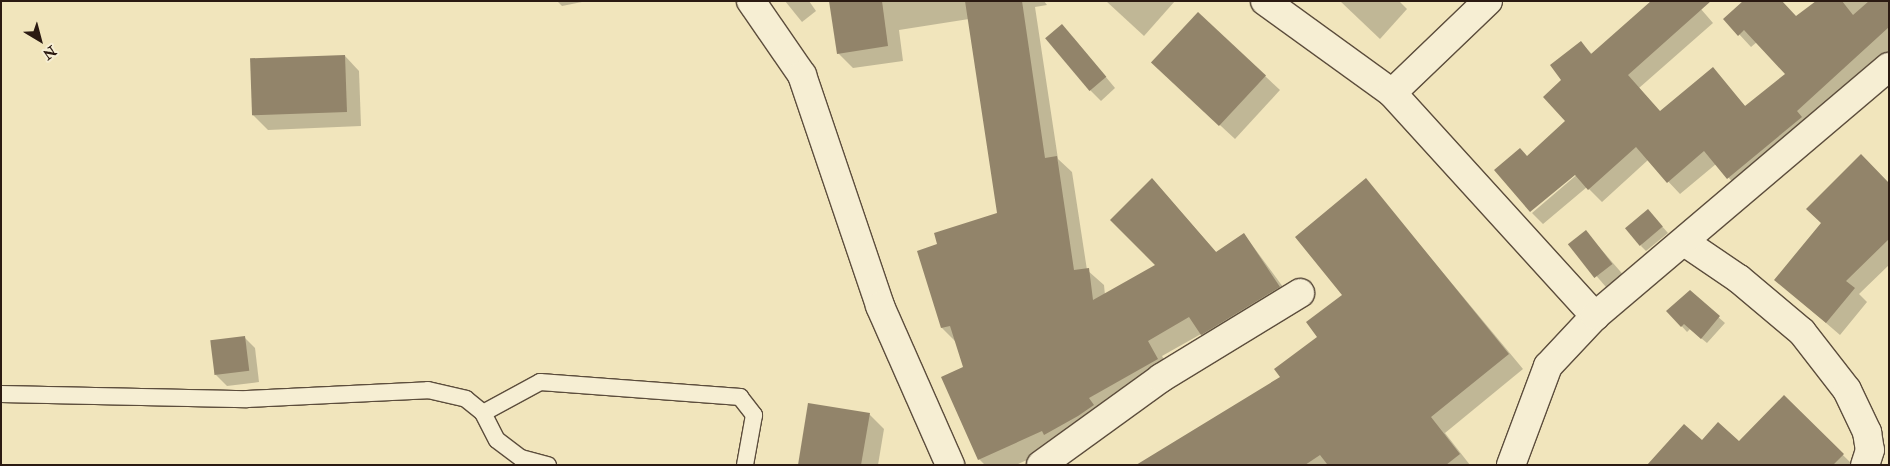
<!DOCTYPE html>
<style>
body{margin:0}
#map{position:relative;width:1890px;height:466px;overflow:hidden;background:#f1e5bc;font-family:"IM FELL Double Pica",serif}
div>[style]{position:absolute}
[style*='--x']{left:calc(var(--x)*1px);top:calc(var(--y)*1px);width:calc(var(--w)*1px);rotate:calc(var(--a)*1deg)}
.shadow>*{inset:0;background:#0003;transform-origin:0 0}
.building>*{inset:0;background:#92846a;transform-origin:0 0}
.roads{filter:drop-shadow(1px 0 #5c4d3c) drop-shadow(-1px 0 #5c4d3c) drop-shadow(0 1px #5c4d3c) drop-shadow(0 -1px #5c4d3c)}
.service>*{height:16px;margin:-8px;padding:0 8px;transform-origin:8px;border-radius:8px;background:#f6eed3}
.minor>*{height:28px;margin:-14px;padding:0 14px;transform-origin:14px;border-radius:14px;background:#f6eed3}
span{translate:-50% -50%;white-space:nowrap;text-align:center;line-height:1.15;-webkit-text-stroke:5px #f6eed3;paint-order:stroke}
.frame{position:absolute;inset:0;border:2px solid #2b1a12;pointer-events:none}
.north{position:absolute;left:15px;top:15px;width:50px;height:50px;-webkit-text-stroke:4px #f6eed3;paint-order:stroke;rotate:143deg;font-size:14px;font-weight:700;line-height:20px;text-align:center;color:#2b1a12}
.north::after{content:'';display:block;margin:auto;width:18px;height:22px;background:#2b1a12;clip-path:polygon(50% 0,100% 100%,50% 72%,0 100%)}
</style>
<div id="map">
<div class="shadow">
<div style="clip-path:polygon(406px 1px,462px 1px,462px 2px)"></div>
<div style="clip-path:polygon(557px 1px,582px 1px,582px 2px,562px 6px)"></div>
<div style="clip-path:polygon(785px 1px,809px 1px,816px 11px,802px 22px)"></div>
<div style="clip-path:polygon(830px 1px,1044px 1px,1047px 5px,1035px 7px,1058px 159px,1072px 172px,1087px 270px,1104px 285px,1105px 295px,1157px 265px,1152px 179px,1217px 253px,1244px 234px,1294px 302px,1217px 350px,1201px 334px,1162px 356px,1172px 374px,1057px 446px,1016px 465px,985px 465px,979px 459px,965px 368px,956px 342px,942px 328px,939px 245px,998px 214px,969px 19px,899px 30px,903px 61px,853px 68px,838px 53px)"></div>
<div style="clip-path:polygon(1106px 1px,1175px 1px,1144px 36px)"></div>
<div style="clip-path:polygon(1340px 1px,1399px 1px,1407px 9px,1380px 39px)"></div>
<div style="clip-path:polygon(1694px 1px,1713px 23px,1639px 88px,1660px 112px,1712px 69px,1746px 107px,1787px 74px,1757px 42px,1751px 47px,1725px 19px,1797px 18px,1818px 1px,1889px 1px,1889px 53px,1740px 190px,1716px 164px,1680px 194px,1648px 160px,1602px 202px,1587px 187px,1543px 224px,1532px 213px,1580px 172px,1528px 157px,1567px 121px,1563px 80px,1581px 43px,1592px 54px)"></div>
<div style="clip-path:polygon(1072px 36px,1115px 88px,1101px 101px,1090px 90px)"></div>
<div style="clip-path:polygon(345px 56px,359px 71px,361px 126px,268px 130px,253px 115px)"></div>
<div style="clip-path:polygon(1265px 76px,1280px 90px,1235px 139px,1168px 77px)"></div>
<div style="clip-path:polygon(1366px 180px,1523px 369px,1445px 433px,1470px 465px,1145px 465px,1282px 377px,1319px 337px,1344px 295px)"></div>
<div style="clip-path:polygon(1889px 184px,1889px 265px,1859px 294px,1867px 302px,1840px 335px,1776px 280px,1822px 223px)"></div>
<div style="clip-path:polygon(1653px 216px,1668px 233px,1646px 251px,1641px 246px)"></div>
<div style="left:1586px;top:232px;width:57px;height:21px;rotate:49deg"></div>
<div style="clip-path:polygon(1690px 292px,1725px 323px,1707px 343px,1690px 329px,1687px 332px,1668px 311px)"></div>
<div style="clip-path:polygon(244px 337px,255px 348px,259px 382px,227px 386px,216px 375px)"></div>
<div style="clip-path:polygon(1784px 397px,1853px 465px,1649px 465px,1702px 442px,1739px 443px)"></div>
<div style="clip-path:polygon(869px 414px,884px 429px,878px 465px,799px 465px)"></div>
</div>
<div class="building">
<div style="clip-path:polygon(829px 1px,882px 1px,888px 46px,837px 54px)"></div>
<div style="clip-path:polygon(965px 1px,1022px 1px,1045px 158px,1057px 156px,1074px 270px,1089px 268px,1093px 300px,1155px 265px,1110px 220px,1152px 178px,1216px 252px,1244px 233px,1280px 287px,1201px 335px,1189px 317px,1148px 341px,1158px 359px,1089px 398px,1094px 405px,1078px 416px,1044px 435px,1042px 431px,978px 460px,941px 377px,963px 367px,950px 326px,941px 328px,917px 251px,937px 244px,934px 233px,997px 213px)"></div>
<div style="clip-path:polygon(1651px 1px,1711px 1px,1628px 75px,1660px 111px,1713px 67px,1745px 106px,1785px 74px,1744px 30px,1738px 36px,1723px 19px,1743px 1px,1782px 1px,1796px 16px,1816px 1px,1842px 1px,1853px 15px,1869px 1px,1889px 1px,1889px 27px,1797px 111px,1802px 117px,1727px 179px,1704px 151px,1667px 183px,1636px 147px,1588px 190px,1575px 175px,1530px 212px,1494px 170px,1520px 148px,1527px 156px,1565px 121px,1543px 97px,1561px 80px,1550px 65px,1581px 41px,1591px 54px)"></div>
<div style="left:1198px;top:12px;width:93px;height:69px;rotate:43deg"></div>
<div style="left:1062px;top:24px;width:69px;height:22px;rotate:50deg"></div>
<div style="left:345px;top:55px;width:57px;height:95px;rotate:88deg"></div>
<div style="clip-path:polygon(1861px 154px,1889px 183px,1889px 239px,1846px 281px,1855px 288px,1826px 323px,1774px 280px,1821px 223px,1806px 209px)"></div>
<div style="clip-path:polygon(1366px 178px,1509px 354px,1431px 417px,1460px 454px,1446px 465px,1327px 464px,1320px 455px,1305px 465px,1136px 465px,1280px 377px,1274px 369px,1317px 337px,1306px 322px,1342px 295px,1295px 237px)"></div>
<div style="left:1648px;top:209px;width:23px;height:30px;rotate:50deg"></div>
<div style="left:1586px;top:230px;width:43px;height:23px;rotate:52deg"></div>
<div style="clip-path:polygon(1690px 290px,1720px 316px,1701px 339px,1684px 324px,1681px 327px,1666px 311px)"></div>
<div style="left:245px;top:336px;width:35px;height:35px;rotate:83deg"></div>
<div style="clip-path:polygon(1784px 395px,1844px 454px,1833px 465px,1647px 465px,1684px 424px,1702px 440px,1718px 422px,1739px 441px)"></div>
<div style="clip-path:polygon(808px 403px,870px 413px,861px 465px,798px 465px)"></div>
</div>
<div class="roads">
<div class="service">
<div style="--x:1;--y:394;--w:246;--a:1.2"></div>
<div style="--x:247;--y:399;--w:181;--a:-2.8"></div>
<div style="--x:428;--y:390;--w:39;--a:13"></div>
<div style="--x:466;--y:399;--w:22;--a:39"></div>
<div style="--x:483;--y:413;--w:30;--a:63"></div>
<div style="--x:497;--y:440;--w:30;--a:37"></div>
<div style="--x:521;--y:458;--w:28;--a:15"></div>
<div style="--x:483;--y:413;--w:65;--a:-28.5"></div>
<div style="--x:540;--y:382;--w:201;--a:4.3"></div>
<div style="--x:740;--y:397;--w:23;--a:52"></div>
<div style="--x:754;--y:415;--w:51;--a:100.2"></div>
</div>
<div class="minor">
<div style="--x:751;--y:1;--w:90;--a:55.4"></div>
<div style="--x:802;--y:75;--w:244;--a:71.3"></div>
<div style="--x:880;--y:306;--w:174;--a:66.2"></div>
<div style="--x:1265;--y:1;--w:157;--a:35.9"></div>
<div style="--x:1392;--y:93;--w:302;--a:47.7"></div>
<div style="--x:1392;--y:93;--w:133;--a:-43.8"></div>
<div style="--x:1686;--y:243;--w:64;--a:34.2"></div>
<div style="--x:1739;--y:279;--w:82;--a:40.1"></div>
<div style="--x:1802;--y:332;--w:73;--a:52.2"></div>
<div style="--x:1847;--y:390;--w:47;--a:64.5"></div>
<div style="--x:1867;--y:432;--w:18;--a:81"></div>
<div style="--x:1870;--y:450;--w:16;--a:108"></div>
<div style="--x:1041;--y:465;--w:148;--a:-35.9"></div>
<div style="--x:1161;--y:378;--w:163;--a:-31.4"></div>
<div style="--x:1511;--y:465;--w:106;--a:-69.5"></div>
<div style="--x:1548;--y:366;--w:69;--a:-46.8"></div>
<div style="--x:1595;--y:316;--w:385;--a:-40.3"></div>
</div>
</div>
<div class="frame"></div>
<div class="north">N</div>
</div>
